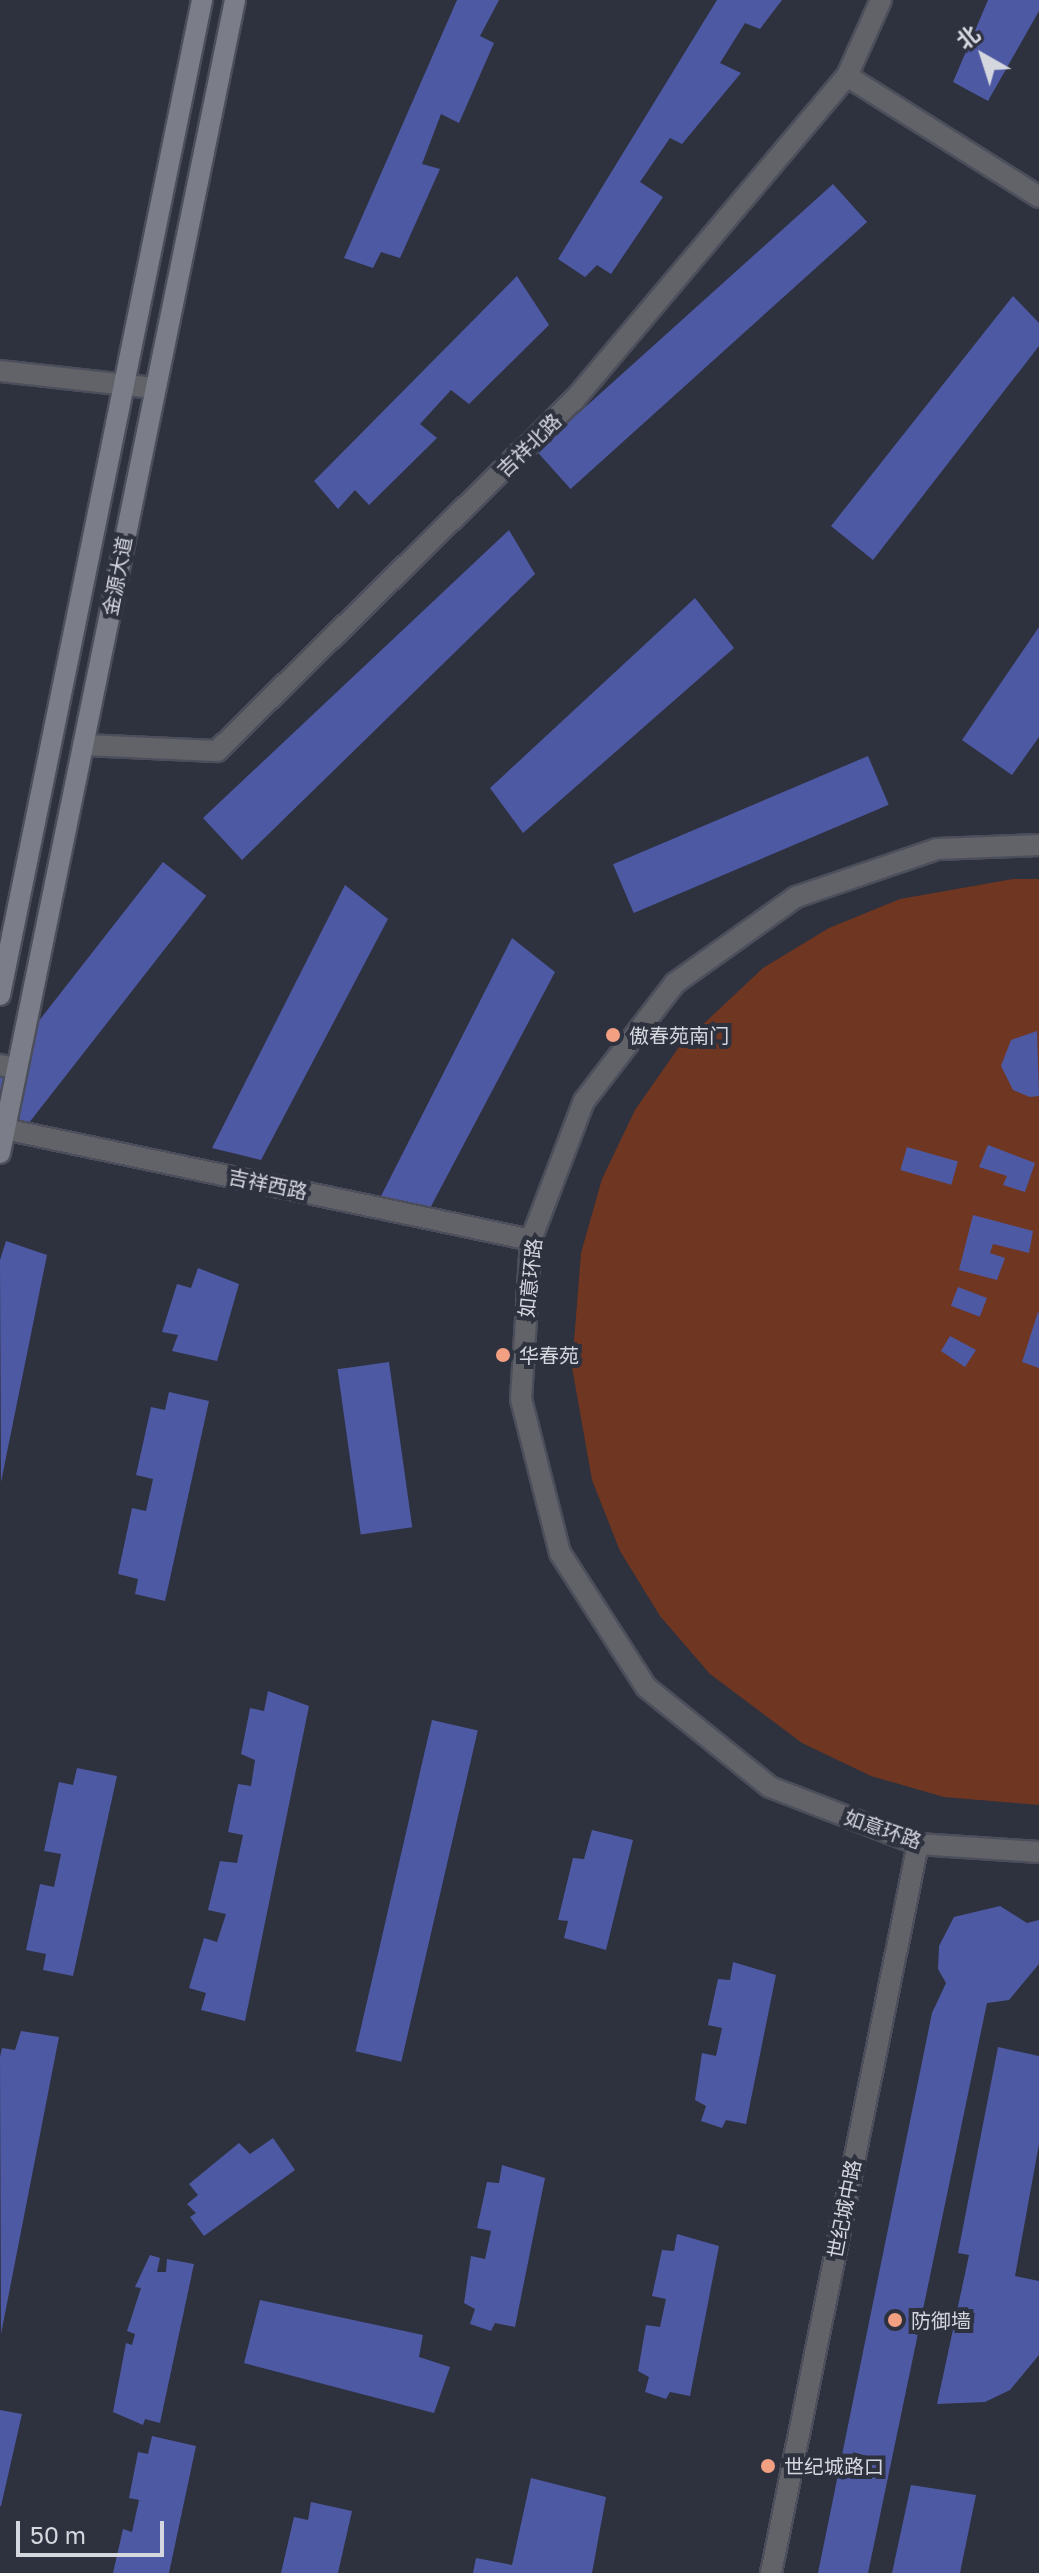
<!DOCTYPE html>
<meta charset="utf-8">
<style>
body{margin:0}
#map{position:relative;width:1039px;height:2573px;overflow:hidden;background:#2e313e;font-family:"Golos Text","Noto Sans SC",sans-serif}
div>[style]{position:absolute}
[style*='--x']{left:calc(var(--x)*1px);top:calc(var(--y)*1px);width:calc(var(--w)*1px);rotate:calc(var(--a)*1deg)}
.green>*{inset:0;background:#6f3621}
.building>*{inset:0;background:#4e59a4;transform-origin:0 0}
.roads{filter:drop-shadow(2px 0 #4c4f5b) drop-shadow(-2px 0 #4c4f5b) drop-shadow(0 2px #4c4f5b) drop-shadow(0 -2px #4c4f5b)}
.street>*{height:20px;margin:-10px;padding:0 10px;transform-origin:10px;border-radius:10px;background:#616369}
.secondary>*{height:20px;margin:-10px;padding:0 10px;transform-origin:10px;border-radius:10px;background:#7b7e88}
.dots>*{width:22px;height:22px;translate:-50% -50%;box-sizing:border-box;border:4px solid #2e313e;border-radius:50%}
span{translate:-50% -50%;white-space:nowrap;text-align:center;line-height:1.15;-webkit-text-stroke:8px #2e313e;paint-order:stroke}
.street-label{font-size:20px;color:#d5d7df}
.poi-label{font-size:20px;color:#d5d7df}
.left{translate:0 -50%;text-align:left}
.north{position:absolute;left:943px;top:16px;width:80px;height:80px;-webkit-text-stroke:6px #2e313e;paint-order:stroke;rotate:321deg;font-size:22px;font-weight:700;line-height:32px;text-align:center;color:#d5d7df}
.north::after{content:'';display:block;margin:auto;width:28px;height:36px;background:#d5d7df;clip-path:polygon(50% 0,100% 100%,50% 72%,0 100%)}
.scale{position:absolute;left:16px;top:2521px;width:148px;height:36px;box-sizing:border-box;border:4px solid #d5d7df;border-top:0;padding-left:10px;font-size:24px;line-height:28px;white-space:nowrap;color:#d5d7df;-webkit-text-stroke:6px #2e313e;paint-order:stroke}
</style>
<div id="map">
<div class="green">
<div style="clip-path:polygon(1013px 879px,1039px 879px,1039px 1805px,944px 1797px,871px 1776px,802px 1743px,710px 1674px,660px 1616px,620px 1551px,592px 1480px,572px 1367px,581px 1253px,602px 1179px,635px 1110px,679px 1047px,763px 968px,829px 928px,900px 899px)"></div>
</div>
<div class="building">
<div style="clip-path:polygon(457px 0,499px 0,480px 36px,494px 43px,459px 123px,441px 114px,422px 164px,440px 169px,400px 258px,381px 252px,373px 268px,344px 258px)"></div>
<div style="clip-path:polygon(717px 0,782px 0,760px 29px,745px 23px,720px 63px,741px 73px,682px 144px,670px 138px,640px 182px,663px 197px,611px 274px,597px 265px,585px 277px,558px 259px)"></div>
<div style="clip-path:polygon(988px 0,1039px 0,1039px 11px,988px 101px,953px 82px)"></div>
<div style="left:833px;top:184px;width:51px;height:399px;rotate:48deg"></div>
<div style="clip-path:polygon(517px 276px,549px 325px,469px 404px,451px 390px,420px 424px,437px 438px,369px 505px,355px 490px,338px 509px,314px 481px)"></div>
<div style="clip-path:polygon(1013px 296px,1039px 323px,1039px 346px,873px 560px,831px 526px)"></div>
<div style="clip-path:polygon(509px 530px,535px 574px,242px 860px,203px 818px)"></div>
<div style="clip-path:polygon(695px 598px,734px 648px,523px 833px,490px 788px)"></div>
<div style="clip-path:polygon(1039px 627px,1039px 737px,1012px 775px,962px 740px)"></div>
<div style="left:868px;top:756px;width:53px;height:277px;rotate:67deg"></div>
<div style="left:163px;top:862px;width:55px;height:294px;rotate:38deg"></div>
<div style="clip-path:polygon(345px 885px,388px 919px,261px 1160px,212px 1148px)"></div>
<div style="clip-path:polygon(512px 938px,555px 972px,428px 1212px,379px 1200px)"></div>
<div style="clip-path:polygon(1037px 1031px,1039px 1096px,1030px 1097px,1013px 1090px,1001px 1066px,1011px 1040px)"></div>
<div style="clip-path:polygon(988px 1145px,1035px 1163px,1025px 1192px,1003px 1185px,1007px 1176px,979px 1167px)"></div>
<div style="left:907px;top:1147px;width:53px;height:24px;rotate:16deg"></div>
<div style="clip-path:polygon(973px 1215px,1033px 1231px,1029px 1253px,993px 1244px,990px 1253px,1005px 1258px,997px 1280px,959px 1270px)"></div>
<div style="clip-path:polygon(6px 1241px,47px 1255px,1px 1482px,0 1260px)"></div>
<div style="clip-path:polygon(198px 1268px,239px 1284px,217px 1361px,172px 1351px,178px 1335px,162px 1332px,177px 1284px,191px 1288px)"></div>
<div style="left:958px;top:1287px;width:31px;height:20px;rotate:21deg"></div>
<div style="clip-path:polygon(1038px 1312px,1039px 1313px,1039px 1368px,1022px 1362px)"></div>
<div style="clip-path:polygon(950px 1336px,976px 1350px,965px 1367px,941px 1351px)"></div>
<div style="left:389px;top:1362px;width:167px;height:52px;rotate:82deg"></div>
<div style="clip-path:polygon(169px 1392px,209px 1401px,165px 1601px,135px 1594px,138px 1579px,118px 1574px,132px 1508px,146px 1511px,153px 1479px,136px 1475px,151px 1407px,165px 1410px)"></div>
<div style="clip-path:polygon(268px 1691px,309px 1706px,245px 2021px,201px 2010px,206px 1993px,189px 1988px,204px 1938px,217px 1942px,226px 1914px,208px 1910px,220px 1861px,237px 1863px,243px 1835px,228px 1832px,238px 1784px,251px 1786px,255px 1760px,241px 1754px,250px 1708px,264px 1711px)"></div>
<div style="left:432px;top:1720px;width:47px;height:340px;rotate:13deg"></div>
<div style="clip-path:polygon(77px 1768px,117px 1776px,73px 1976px,43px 1970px,46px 1954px,26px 1950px,40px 1884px,54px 1887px,61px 1854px,44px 1851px,59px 1782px,73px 1785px)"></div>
<div style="clip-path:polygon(592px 1830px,633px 1840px,606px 1950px,564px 1938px,568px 1921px,558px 1920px,573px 1858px,584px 1859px)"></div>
<div style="clip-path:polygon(1000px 1906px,1027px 1923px,1039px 1920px,1039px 1964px,1009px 2000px,987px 2003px,868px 2573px,818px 2573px,932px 2013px,946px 1983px,938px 1969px,939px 1946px,954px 1917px)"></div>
<div style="clip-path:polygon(733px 1962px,776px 1975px,746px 2124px,726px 2120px,722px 2128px,701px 2121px,706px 2106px,695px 2100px,702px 2053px,716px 2056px,722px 2028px,708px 2025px,718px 1979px,730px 1980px)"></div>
<div style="clip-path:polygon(21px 2031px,59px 2037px,1px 2334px,0 2057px,2px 2048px,15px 2050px)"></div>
<div style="clip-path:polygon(998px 2047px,1039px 2056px,1039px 2144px,1015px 2276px,1039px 2281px,1039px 2355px,1010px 2390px,985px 2402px,937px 2404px,969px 2255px,958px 2253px)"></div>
<div style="clip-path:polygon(273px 2138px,295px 2170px,204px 2236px,190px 2217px,196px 2213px,187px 2204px,198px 2195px,189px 2184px,239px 2143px,250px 2154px)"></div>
<div style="clip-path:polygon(502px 2165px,545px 2178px,515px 2327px,495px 2323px,491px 2331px,470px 2324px,475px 2309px,464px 2303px,471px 2256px,485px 2259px,491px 2231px,477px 2228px,487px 2182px,499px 2183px)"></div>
<div style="clip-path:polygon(677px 2234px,719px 2246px,690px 2396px,670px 2392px,666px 2399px,645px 2392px,649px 2377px,638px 2371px,646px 2325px,660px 2327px,666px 2299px,652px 2296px,662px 2250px,674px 2251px)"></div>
<div style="clip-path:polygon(150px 2255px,160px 2258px,157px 2272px,166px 2272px,167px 2259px,194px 2264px,160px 2423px,145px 2419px,143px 2425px,113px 2412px,126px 2343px,132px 2345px,135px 2334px,127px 2331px,141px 2288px,135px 2287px)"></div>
<div style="clip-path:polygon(260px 2300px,423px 2335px,419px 2357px,450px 2367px,434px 2413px,244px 2363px)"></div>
<div style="clip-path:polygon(0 2410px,22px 2414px,1px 2506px,0 2506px)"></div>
<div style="clip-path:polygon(152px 2436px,196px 2446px,169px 2573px,113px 2573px,123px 2529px,132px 2532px,139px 2500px,129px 2498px,138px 2452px,148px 2454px)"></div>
<div style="clip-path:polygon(531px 2478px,606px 2497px,592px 2573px,473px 2573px,476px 2558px,512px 2565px)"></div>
<div style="clip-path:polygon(911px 2485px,976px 2495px,960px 2573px,892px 2573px)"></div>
<div style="clip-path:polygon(311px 2502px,352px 2511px,338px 2573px,281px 2573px,294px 2517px,308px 2520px)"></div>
</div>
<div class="roads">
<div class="street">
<div style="--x:847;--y:76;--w:227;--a:32.2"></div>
<div style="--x:0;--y:371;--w:156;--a:6.3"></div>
<div style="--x:83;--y:745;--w:134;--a:2.6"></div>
<div style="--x:217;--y:751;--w:502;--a:-44.52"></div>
<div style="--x:575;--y:399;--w:422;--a:-49.9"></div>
<div style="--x:847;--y:76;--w:83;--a:-65.9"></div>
<div style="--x:1039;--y:845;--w:102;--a:177.8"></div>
<div style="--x:937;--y:849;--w:149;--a:161.2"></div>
<div style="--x:796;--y:897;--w:148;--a:144.6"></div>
<div style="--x:675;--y:983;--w:149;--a:127.6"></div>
<div style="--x:584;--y:1101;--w:149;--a:110.9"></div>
<div style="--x:531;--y:1240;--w:159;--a:93.6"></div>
<div style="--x:521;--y:1399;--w:159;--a:75.8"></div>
<div style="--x:560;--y:1553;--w:159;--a:57.3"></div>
<div style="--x:646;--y:1687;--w:159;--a:38.9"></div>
<div style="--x:770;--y:1787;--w:159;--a:21.1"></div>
<div style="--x:918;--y:1844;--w:121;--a:3.8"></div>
<div style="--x:0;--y:1065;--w:17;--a:13"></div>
<div style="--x:0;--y:1128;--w:543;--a:11.91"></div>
<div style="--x:771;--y:2573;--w:744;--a:-78.6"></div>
</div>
<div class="secondary">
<div style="--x:0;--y:995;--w:1015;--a:-78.52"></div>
<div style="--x:0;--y:1153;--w:1177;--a:-78.48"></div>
</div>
</div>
<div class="dots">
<div style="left:613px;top:1035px;background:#f39f82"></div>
<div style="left:503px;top:1355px;background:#f39f82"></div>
<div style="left:895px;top:2320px;background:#f39f82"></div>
<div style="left:768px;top:2466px;background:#f39f82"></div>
</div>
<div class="street-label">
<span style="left:529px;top:445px;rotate:-44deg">吉祥北路</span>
<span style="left:117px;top:576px;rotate:-79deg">金源大道</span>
<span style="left:268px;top:1184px;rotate:12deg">吉祥西路</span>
<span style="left:530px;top:1278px;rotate:-84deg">如意环路</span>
<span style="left:883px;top:1829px;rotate:19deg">如意环路</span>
<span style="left:844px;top:2209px;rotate:-79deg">世纪城中路</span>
</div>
<div class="poi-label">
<span class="left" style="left:629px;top:1035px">傲春苑南门</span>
<span class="left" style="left:519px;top:1355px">华春苑</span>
<span class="left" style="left:911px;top:2320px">防御墙</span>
<span class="left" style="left:784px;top:2466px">世纪城路口</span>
</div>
<div class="north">北</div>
<div class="scale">50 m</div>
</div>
